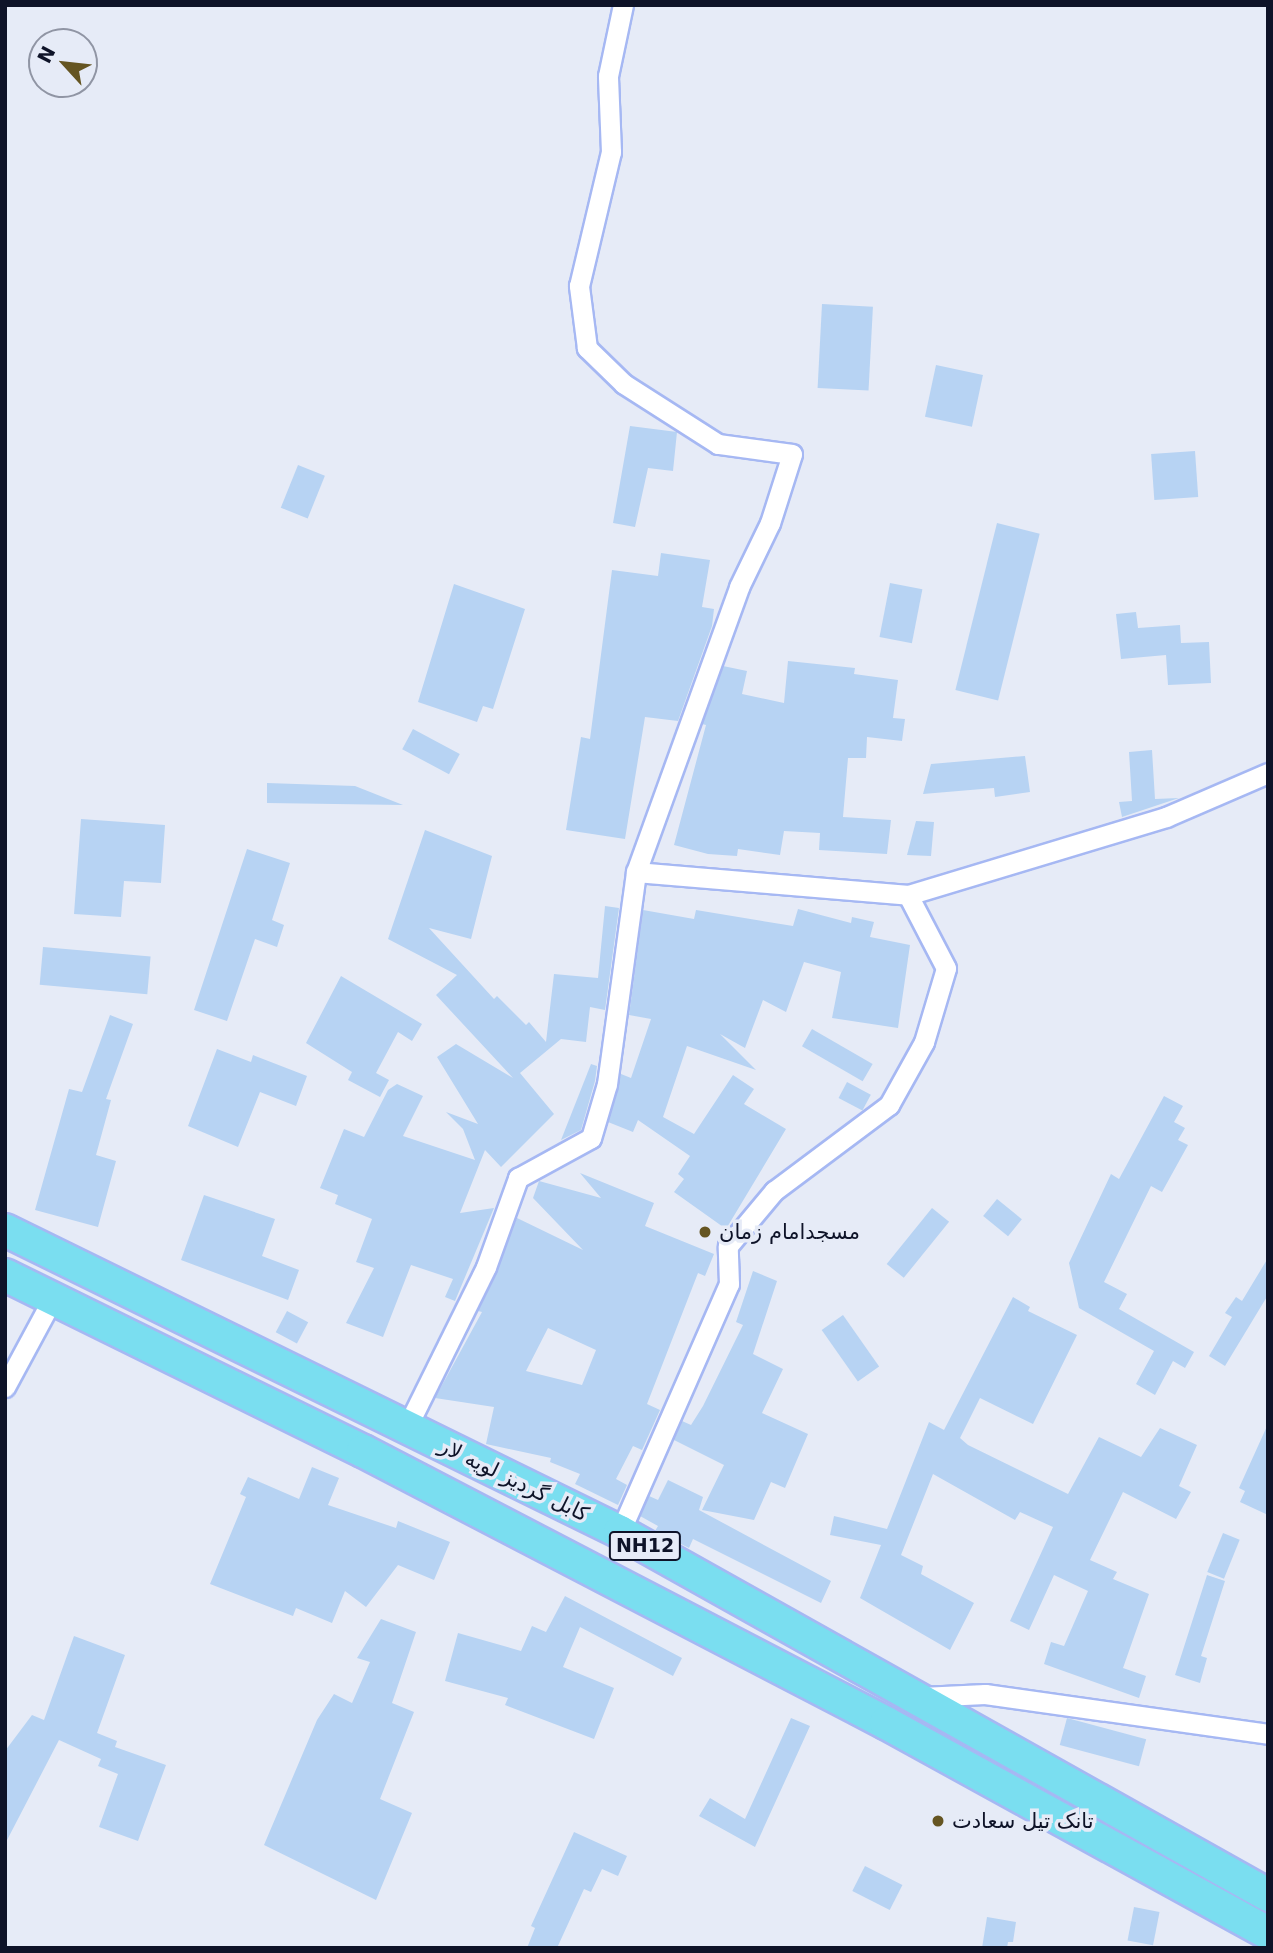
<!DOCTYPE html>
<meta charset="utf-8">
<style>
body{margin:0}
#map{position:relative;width:1273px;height:1953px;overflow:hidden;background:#e6ebf7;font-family:"DejaVu Sans","Noto Naskh Arabic",sans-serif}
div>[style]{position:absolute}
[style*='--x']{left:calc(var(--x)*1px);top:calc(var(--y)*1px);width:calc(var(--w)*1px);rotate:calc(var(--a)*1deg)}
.building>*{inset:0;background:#b7d3f3;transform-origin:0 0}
.roads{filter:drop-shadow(2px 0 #a6b8f3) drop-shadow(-2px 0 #a6b8f3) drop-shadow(0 2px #a6b8f3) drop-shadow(0 -2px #a6b8f3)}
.minor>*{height:19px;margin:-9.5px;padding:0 9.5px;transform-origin:9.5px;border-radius:9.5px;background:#fff}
.trunk>*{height:32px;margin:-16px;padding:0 16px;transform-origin:16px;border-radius:16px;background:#7adef0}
.dots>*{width:19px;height:19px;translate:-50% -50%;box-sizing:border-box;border:4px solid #e6ebf7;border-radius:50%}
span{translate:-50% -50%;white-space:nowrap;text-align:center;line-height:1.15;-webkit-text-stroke:7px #e6ebf7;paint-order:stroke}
.shield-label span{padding:2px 5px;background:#e6ebf7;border:2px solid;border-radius:5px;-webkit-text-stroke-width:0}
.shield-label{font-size:19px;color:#0e1328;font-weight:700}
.poi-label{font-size:21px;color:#0e1328}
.left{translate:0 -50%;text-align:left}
.street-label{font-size:21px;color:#0e1328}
.frame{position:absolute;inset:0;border:7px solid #0e1328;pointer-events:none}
.north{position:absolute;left:28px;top:28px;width:70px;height:70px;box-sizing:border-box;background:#e6ebf7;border:2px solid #9095a4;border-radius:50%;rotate:297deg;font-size:19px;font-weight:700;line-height:28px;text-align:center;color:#0e1328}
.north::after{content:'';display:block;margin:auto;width:24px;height:32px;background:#655522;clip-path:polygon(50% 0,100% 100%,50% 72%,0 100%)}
</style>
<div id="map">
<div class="building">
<div style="left:822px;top:304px;width:51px;height:84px;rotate:3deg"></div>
<div style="left:936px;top:365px;width:48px;height:53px;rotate:12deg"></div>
<div style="clip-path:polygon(630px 426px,677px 432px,673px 471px,648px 468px,635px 527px,613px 523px)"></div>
<div style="left:1195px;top:451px;width:46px;height:44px;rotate:86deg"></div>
<div style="left:298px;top:465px;width:29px;height:46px;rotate:22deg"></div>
<div style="left:997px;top:523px;width:44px;height:172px;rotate:14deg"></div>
<div style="clip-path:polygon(661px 553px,710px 560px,702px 607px,714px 609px,712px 626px,678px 721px,645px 717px,625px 839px,566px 830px,581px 737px,590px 739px,612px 570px,658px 576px)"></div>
<div style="left:890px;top:583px;width:33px;height:55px;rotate:11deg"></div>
<div style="clip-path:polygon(454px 584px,525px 609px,493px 709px,483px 706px,477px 722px,418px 702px)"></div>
<div style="clip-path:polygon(1136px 612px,1138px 628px,1180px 625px,1181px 643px,1209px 642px,1211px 683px,1168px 685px,1166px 655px,1121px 659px,1116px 614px)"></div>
<div style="clip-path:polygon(788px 661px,855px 668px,854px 674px,898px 680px,893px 718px,905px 719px,902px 741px,867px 737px,866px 758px,848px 758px,843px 817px,891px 820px,887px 854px,819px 850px,820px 833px,784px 831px,780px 855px,738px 849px,737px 856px,708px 854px,674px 845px,706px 725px,702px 724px,723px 666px,747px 671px,742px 694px,784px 703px)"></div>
<div style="left:413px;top:729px;width:53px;height:23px;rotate:28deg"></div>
<div style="clip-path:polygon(1152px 750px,1155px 799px,1179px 798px,1122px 817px,1119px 802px,1132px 801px,1129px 752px)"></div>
<div style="clip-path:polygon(1025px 756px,1030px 792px,995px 797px,994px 788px,923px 794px,931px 764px)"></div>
<div style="clip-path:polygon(267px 783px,355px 786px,403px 805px,267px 803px)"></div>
<div style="clip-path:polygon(81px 819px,165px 825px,161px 883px,124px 881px,121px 917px,74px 914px)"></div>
<div style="clip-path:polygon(916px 821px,934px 822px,931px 856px,907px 855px)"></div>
<div style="clip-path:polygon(425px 830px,492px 856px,471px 939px,429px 928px,494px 999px,497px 996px,526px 1025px,529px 1022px,546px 1042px,554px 974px,598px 978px,605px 906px,619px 908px,605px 1010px,590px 1007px,586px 1042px,561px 1039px,520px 1073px,554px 1114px,501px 1167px,485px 1150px,460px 1213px,494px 1208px,455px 1301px,445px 1297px,453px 1279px,411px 1265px,383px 1337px,346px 1323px,374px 1268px,356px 1262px,372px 1219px,335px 1204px,338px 1195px,320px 1188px,344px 1129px,364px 1137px,388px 1090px,397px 1084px,423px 1096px,403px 1136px,475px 1160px,463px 1129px,446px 1112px,478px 1124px,437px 1057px,456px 1044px,513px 1078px,436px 995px,457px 975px,388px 939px)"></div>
<div style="clip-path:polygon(247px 849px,290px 863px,272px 920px,284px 925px,277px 947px,255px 939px,227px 1021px,194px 1010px)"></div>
<div style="clip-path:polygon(798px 909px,851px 923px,852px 917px,874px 922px,870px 937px,910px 945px,898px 1028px,832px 1018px,841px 972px,804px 962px,786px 1012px,763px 1000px,745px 1048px,720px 1034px,756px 1070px,687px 1046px,663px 1117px,694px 1134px,733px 1075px,754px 1089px,744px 1104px,786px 1129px,726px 1229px,674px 1192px,684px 1179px,678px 1174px,690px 1156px,638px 1120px,633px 1132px,608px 1122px,621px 1074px,631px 1078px,651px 1019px,629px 1015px,643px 910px,694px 919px,696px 910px,793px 926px)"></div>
<div style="left:43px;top:947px;width:108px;height:38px;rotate:5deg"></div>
<div style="clip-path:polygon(341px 976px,422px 1024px,412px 1041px,398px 1032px,376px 1073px,389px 1080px,380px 1097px,348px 1080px,352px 1072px,306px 1043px)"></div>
<div style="clip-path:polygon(110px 1015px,133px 1024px,106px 1099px,111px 1100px,96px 1155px,116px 1161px,98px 1227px,35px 1210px,69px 1089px,82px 1092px)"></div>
<div style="left:812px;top:1029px;width:70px;height:20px;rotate:30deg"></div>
<div style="clip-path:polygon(217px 1049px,251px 1062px,253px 1055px,307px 1076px,296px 1106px,260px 1092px,238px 1147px,188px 1126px)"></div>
<div style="clip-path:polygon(591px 1064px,597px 1066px,595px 1081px,581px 1130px,561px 1140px)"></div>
<div style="left:847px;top:1082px;width:27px;height:18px;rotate:28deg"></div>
<div style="clip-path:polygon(1164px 1096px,1183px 1106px,1174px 1122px,1185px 1128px,1178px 1140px,1188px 1145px,1162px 1192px,1151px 1186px,1104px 1282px,1127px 1294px,1119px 1309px,1194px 1352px,1185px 1368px,1173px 1361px,1155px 1395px,1136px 1384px,1154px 1351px,1079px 1308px,1069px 1263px,1111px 1174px,1119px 1179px)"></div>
<div style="clip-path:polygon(evenodd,580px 1173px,654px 1203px,645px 1226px,714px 1254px,705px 1276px,698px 1273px,647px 1404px,660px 1410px,642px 1450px,633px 1446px,616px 1479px,627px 1485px,618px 1505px,575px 1484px,580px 1474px,550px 1462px,551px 1458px,486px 1444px,494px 1407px,435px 1398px,482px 1312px,478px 1311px,517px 1218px,583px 1250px,533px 1198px,539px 1181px,601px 1198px,580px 1173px,548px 1328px,596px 1350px,582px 1385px,526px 1371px,548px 1328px)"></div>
<div style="clip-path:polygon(204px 1195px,275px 1219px,262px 1256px,299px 1270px,288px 1300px,181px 1260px)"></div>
<div style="left:997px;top:1199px;width:32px;height:22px;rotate:39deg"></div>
<div style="left:932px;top:1208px;width:22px;height:72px;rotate:39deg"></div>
<div style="clip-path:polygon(1268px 1258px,1268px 1295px,1225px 1366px,1209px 1356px,1232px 1317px,1225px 1313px,1236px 1297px,1242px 1301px)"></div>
<div style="clip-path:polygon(753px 1271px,777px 1281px,753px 1354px,783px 1369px,762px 1413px,808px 1434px,785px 1488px,771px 1482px,754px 1520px,702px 1510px,724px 1465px,674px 1440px,682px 1421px,691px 1425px,703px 1406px,743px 1325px,736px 1322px)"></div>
<div style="clip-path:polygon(1013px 1297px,1030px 1307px,1028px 1311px,1077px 1335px,1033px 1424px,980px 1398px,960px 1438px,968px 1445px,1068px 1494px,1099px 1437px,1141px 1457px,1160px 1428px,1197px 1445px,1179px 1486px,1191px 1492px,1176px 1519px,1123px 1492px,1090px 1560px,1117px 1572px,1113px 1579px,1149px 1594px,1123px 1668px,1146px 1676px,1139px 1698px,1044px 1664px,1051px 1642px,1064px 1646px,1088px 1591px,1054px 1575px,1029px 1630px,1010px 1621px,1053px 1527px,1020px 1512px,1015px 1520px,933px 1474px,901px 1555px,923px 1566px,921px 1574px,974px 1603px,950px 1650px,860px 1598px,881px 1545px,830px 1535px,834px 1516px,887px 1529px,929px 1422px,944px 1430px)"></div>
<div style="left:287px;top:1311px;width:24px;height:24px;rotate:28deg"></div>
<div style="left:843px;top:1315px;width:63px;height:26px;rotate:55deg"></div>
<div style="clip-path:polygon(1268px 1424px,1268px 1515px,1240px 1502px,1245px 1491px,1239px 1488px)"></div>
<div style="clip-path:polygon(312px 1467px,339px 1478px,328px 1505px,396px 1528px,398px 1521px,450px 1542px,434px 1580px,398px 1565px,366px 1607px,345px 1591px,332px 1623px,296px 1608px,293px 1616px,210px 1584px,246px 1497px,240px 1494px,248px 1477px,299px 1499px)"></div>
<div style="clip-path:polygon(668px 1480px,703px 1497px,699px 1510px,831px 1581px,821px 1603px,693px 1539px,689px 1548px,655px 1531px,658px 1526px,640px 1516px,649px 1496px,658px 1500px)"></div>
<div style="left:1223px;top:1533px;width:18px;height:42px;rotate:22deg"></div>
<div style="clip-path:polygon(1207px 1575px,1225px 1581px,1201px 1656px,1207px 1658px,1200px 1683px,1175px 1675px)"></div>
<div style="clip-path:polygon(565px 1596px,682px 1658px,673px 1676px,580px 1627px,563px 1667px,614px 1688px,594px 1739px,505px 1705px,508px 1698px,445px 1681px,458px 1633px,521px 1651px,532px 1626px,546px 1632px)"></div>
<div style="clip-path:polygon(381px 1619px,416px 1632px,392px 1703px,414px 1712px,380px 1799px,412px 1813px,376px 1900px,264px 1845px,317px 1720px,334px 1694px,352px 1703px,370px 1662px,357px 1658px)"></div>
<div style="clip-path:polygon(74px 1636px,125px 1655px,97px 1733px,117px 1741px,115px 1747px,166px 1765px,138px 1841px,99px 1827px,118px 1774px,98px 1766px,101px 1759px,59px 1740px,5px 1844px,5px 1751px,32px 1715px,44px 1720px)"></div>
<div style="clip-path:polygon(791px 1718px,810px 1726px,755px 1847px,699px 1816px,710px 1798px,745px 1819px)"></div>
<div style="left:1067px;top:1718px;width:82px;height:28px;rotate:15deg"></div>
<div style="clip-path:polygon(574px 1832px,627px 1856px,618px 1876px,602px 1869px,591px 1892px,584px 1889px,557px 1948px,527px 1948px,535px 1928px,531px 1926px)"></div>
<div style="left:865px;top:1866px;width:42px;height:28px;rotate:27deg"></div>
<div style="left:1134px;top:1907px;width:26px;height:34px;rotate:11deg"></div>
<div style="clip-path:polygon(987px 1917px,1016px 1922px,1013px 1942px,1008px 1942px,1007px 1948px,982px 1948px)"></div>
</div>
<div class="roads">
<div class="minor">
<div style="--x:636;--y:872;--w:273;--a:4.8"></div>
<div style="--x:908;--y:895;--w:270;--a:-16.8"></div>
<div style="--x:1166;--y:817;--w:111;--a:-23.3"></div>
<div style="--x:5;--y:1387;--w:101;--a:-61.7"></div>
<div style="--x:407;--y:1427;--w:178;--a:-63.7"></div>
<div style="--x:486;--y:1267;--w:95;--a:-70.2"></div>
<div style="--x:518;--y:1178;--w:83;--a:-28.7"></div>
<div style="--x:591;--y:1138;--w:56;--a:-73.5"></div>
<div style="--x:607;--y:1084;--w:214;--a:-82.2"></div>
<div style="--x:636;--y:872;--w:303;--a:-70.1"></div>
<div style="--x:739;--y:587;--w:71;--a:-64.2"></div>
<div style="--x:770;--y:523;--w:72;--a:-72.3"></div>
<div style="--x:792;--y:454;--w:75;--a:-172.3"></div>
<div style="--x:718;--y:444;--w:112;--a:-147.4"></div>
<div style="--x:624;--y:384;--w:52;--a:-135.8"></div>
<div style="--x:587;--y:348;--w:63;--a:-97.4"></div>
<div style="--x:579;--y:286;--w:138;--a:-76.6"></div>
<div style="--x:611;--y:152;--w:76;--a:-92.3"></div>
<div style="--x:608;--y:76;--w:73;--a:-78.1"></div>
<div style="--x:620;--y:1532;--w:271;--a:-66.3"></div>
<div style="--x:729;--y:1284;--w:38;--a:-92"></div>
<div style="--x:728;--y:1246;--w:72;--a:-50.1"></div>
<div style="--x:774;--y:1191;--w:144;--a:-36.8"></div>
<div style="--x:889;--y:1105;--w:72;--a:-60.9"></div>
<div style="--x:924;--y:1042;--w:77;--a:-73.4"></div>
<div style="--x:946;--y:968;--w:82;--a:-117.5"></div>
<div style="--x:921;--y:1697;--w:64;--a:-2.7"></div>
<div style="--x:985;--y:1694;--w:286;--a:8"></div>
</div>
<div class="trunk">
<div style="--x:5;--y:1230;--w:685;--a:26.15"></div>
<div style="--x:620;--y:1532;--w:743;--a:29.26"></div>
<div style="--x:5;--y:1275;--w:399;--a:26.2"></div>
<div style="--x:363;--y:1451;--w:590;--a:27.48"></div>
<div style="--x:886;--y:1723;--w:436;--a:28.8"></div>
</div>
</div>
<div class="dots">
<div style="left:705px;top:1232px;background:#655522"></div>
<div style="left:938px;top:1821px;background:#655522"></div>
</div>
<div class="shield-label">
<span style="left:645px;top:1546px">NH12</span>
</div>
<div class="poi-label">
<span class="left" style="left:719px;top:1232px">مسجدامام زمان</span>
<span class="left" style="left:952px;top:1821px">تانک تیل سعادت</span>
</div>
<div class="street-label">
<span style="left:514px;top:1480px;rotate:26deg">کابل گردیز لویه لار</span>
</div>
<div class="frame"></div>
<div class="north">N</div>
</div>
